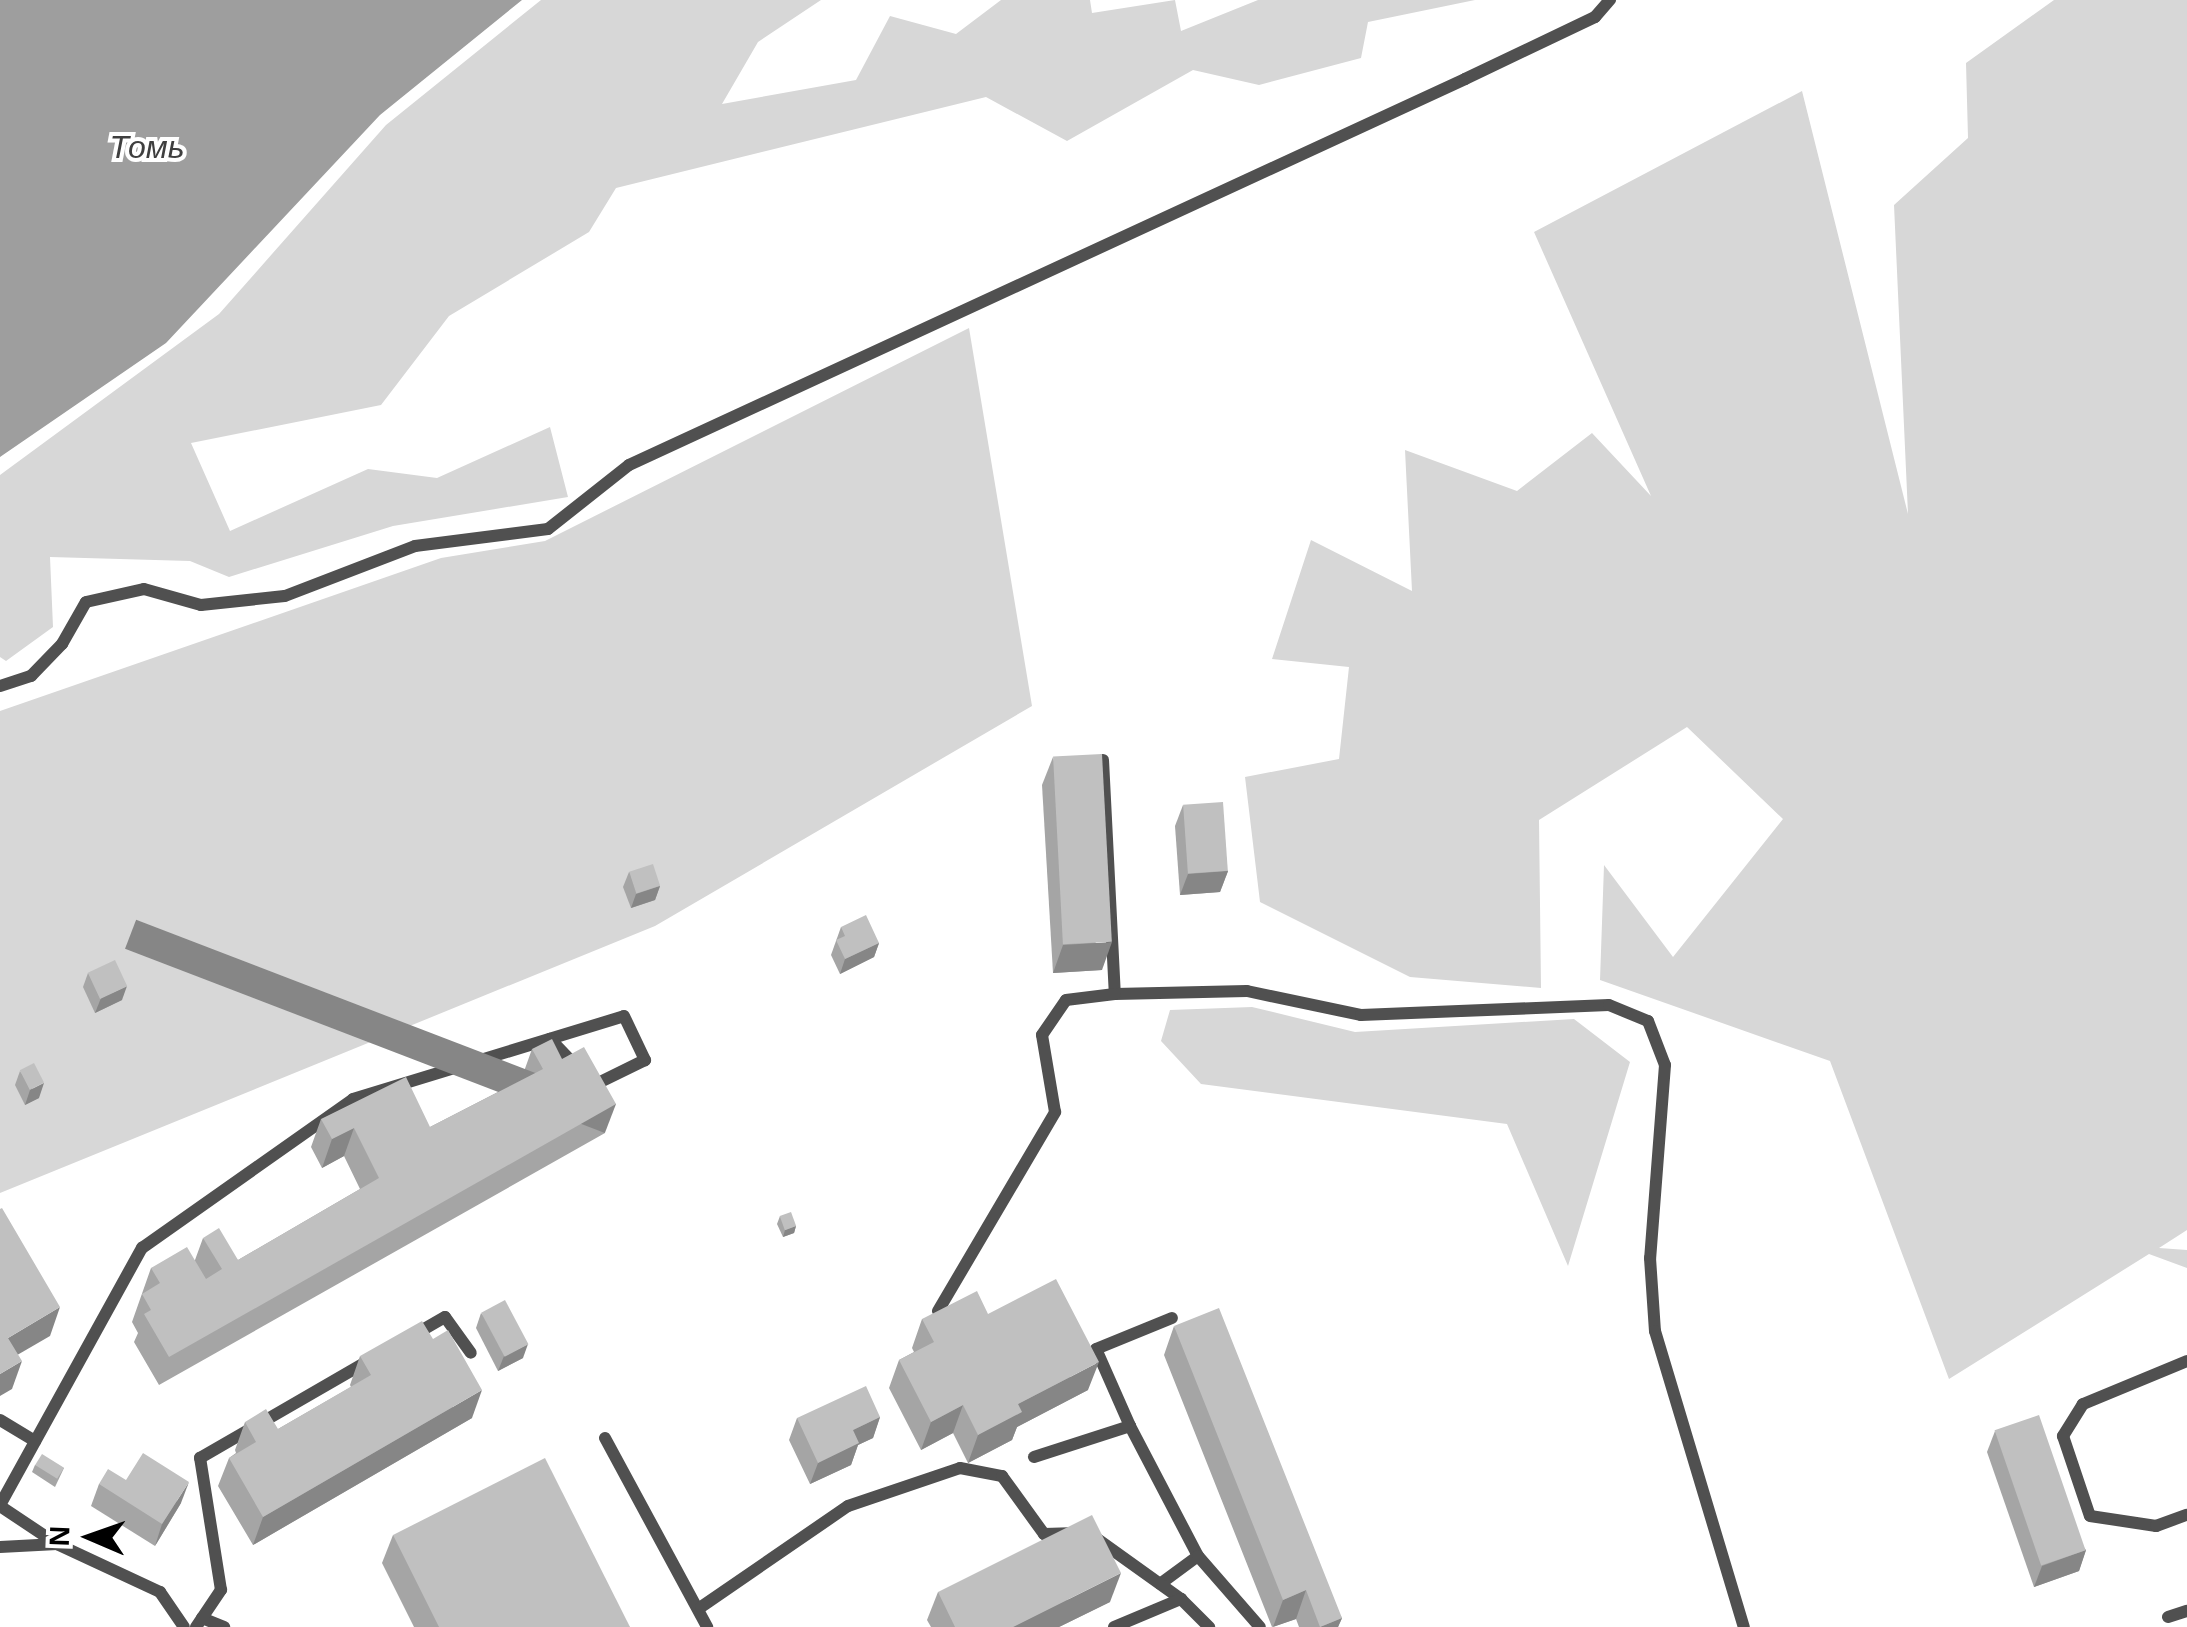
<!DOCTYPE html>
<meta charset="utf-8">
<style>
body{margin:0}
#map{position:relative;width:2187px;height:1627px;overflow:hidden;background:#fff;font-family:Helvetica,sans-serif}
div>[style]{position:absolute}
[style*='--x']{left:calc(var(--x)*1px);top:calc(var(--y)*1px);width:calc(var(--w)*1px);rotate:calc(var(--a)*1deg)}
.green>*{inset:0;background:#d7d7d7}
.water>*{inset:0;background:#9e9e9e}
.lane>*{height:12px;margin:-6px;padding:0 6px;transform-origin:6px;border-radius:6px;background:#505050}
.wall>*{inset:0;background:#a5a5a5}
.shaded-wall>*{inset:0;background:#868686;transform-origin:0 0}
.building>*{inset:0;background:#c0c0c0;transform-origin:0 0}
span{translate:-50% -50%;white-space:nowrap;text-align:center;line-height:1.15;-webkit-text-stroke:8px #fff;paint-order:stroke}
.water-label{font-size:32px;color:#3f3f3f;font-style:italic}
.north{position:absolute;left:40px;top:1487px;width:100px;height:100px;-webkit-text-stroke:8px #fff;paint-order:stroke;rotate:272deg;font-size:28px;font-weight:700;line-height:40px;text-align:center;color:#000}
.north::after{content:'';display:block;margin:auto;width:35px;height:45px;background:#000;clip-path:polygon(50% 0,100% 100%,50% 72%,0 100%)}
</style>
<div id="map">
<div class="green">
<div style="clip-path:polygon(541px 0,821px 0,758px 42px,722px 104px,856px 80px,890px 16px,956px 34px,1001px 0,1090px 0,1092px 13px,1175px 0,1181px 31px,1258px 0,1475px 0,1368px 22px,1361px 58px,1259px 85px,1193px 70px,1067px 141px,986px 97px,616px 188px,589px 232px,449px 316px,381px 405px,191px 443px,230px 531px,368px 469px,437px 478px,550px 427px,568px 497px,393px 526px,229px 577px,190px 561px,50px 557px,53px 627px,6px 661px,0 657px,0 475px,219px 314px,386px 125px)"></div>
<div style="clip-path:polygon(2054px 0,2187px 0,2187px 1230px,2159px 1248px,2187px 1250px,2187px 1268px,2149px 1254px,1949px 1379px,1830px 1061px,1600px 980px,1604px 865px,1673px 957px,1783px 819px,1687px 727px,1539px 820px,1541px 988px,1410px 977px,1260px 902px,1245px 777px,1339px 759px,1349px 667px,1272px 659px,1311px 540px,1412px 591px,1405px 450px,1517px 491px,1592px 433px,1651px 496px,1534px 232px,1802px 91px,1908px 514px,1894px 205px,1968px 138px,1966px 63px)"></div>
<div style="clip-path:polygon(969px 328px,1032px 706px,655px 926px,0 1193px,0 711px,441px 558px,545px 541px)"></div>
<div style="clip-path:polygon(1252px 1007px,1355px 1032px,1574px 1019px,1630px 1062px,1568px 1266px,1507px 1124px,1201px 1084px,1161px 1041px,1170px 1010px)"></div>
</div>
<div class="water">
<div style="clip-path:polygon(0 0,522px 0,380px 115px,166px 343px,0 457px)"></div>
</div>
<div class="lane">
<div style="--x:0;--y:686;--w:33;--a:-18"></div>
<div style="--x:31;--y:676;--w:45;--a:-45.9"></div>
<div style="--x:62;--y:644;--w:48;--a:-60.3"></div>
<div style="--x:86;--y:602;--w:59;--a:-12.6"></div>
<div style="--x:144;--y:589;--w:59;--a:15.7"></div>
<div style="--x:201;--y:605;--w:84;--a:-6.1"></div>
<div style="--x:285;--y:596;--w:139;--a:-21"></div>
<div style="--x:415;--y:546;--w:134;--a:-7.3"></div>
<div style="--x:548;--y:529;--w:103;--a:-38.3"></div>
<div style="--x:629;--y:465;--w:921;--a:-24.78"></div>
<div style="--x:1465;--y:79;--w:144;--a:-25.5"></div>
<div style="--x:1595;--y:17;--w:23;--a:-49"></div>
<div style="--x:1103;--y:760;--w:234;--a:87.1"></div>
<div style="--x:1115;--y:994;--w:132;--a:-1.3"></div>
<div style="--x:1247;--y:991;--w:116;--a:11.9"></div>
<div style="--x:1361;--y:1015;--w:248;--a:-2.3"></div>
<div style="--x:1609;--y:1005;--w:42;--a:22.3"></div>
<div style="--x:1648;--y:1021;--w:47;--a:68.9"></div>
<div style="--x:1665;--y:1065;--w:194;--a:94.4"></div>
<div style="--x:1650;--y:1258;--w:73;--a:86.1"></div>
<div style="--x:1655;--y:1331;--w:309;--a:73.3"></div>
<div style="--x:938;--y:1311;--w:231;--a:-59.5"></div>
<div style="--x:1055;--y:1112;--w:78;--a:-99.6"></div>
<div style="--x:1042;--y:1035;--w:42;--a:-55.6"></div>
<div style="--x:1066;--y:1000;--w:49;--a:-7"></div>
<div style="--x:412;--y:1336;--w:38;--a:-30"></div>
<div style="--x:445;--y:1317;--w:44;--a:54.2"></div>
<div style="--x:2187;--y:1361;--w:113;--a:157.5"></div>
<div style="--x:2083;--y:1404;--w:38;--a:122"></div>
<div style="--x:2063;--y:1436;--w:84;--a:71.4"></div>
<div style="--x:2090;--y:1516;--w:67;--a:8.6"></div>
<div style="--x:2156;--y:1526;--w:33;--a:-20"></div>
<div style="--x:0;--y:1420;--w:41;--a:31"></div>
<div style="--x:1130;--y:1426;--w:84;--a:-113.8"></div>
<div style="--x:1096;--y:1349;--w:82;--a:-22.2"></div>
<div style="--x:605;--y:1438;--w:215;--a:61.6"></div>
<div style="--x:1034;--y:1457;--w:101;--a:-17.9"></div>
<div style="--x:1130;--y:1426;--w:147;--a:62.4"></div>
<div style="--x:1198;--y:1556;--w:47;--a:143.6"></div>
<div style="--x:0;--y:1505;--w:294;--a:-61.1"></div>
<div style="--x:142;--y:1248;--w:258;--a:-35.2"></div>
<div style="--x:353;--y:1099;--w:283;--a:-17"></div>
<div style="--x:624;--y:1016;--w:49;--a:64.5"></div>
<div style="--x:645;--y:1060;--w:57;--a:153.9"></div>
<div style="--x:594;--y:1085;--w:64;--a:-133.7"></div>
<div style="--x:0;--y:1506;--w:69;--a:33.7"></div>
<div style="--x:57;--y:1544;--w:114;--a:25"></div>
<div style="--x:160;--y:1592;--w:42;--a:55.6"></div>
<div style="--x:1093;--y:1536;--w:108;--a:35.6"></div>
<div style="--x:1181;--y:1599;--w:40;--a:45"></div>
<div style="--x:0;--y:1547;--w:57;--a:-3"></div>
<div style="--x:1198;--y:1556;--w:94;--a:48.9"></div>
<div style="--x:701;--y:1607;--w:178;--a:-34.5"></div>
<div style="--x:848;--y:1506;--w:118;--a:-18.7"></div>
<div style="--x:960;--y:1468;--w:43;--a:10.8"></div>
<div style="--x:1002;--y:1476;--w:72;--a:54.1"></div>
<div style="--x:1044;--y:1534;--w:25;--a:-2"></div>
<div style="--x:2168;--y:1617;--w:20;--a:-18"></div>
<div style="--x:202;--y:1618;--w:24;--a:22"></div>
<div style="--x:196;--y:1627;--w:45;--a:-56"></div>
<div style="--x:221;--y:1590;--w:134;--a:-99"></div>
<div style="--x:200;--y:1458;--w:194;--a:-30"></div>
<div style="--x:1114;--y:1627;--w:73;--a:-22.7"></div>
</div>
<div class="wall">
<div style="clip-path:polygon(1053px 757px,1102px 970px,1053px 973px,1042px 785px)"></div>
<div style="clip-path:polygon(1183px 805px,1228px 871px,1220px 892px,1180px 895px,1175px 826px)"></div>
<div style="clip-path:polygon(629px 872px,660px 886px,655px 900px,631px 908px,623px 887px)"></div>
<div style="clip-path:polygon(841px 927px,879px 943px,874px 957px,840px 974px,831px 955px)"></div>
<div style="clip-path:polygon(88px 973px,122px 1000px,95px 1013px,83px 987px)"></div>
<div style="clip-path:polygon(532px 1049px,562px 1059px,605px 1133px,159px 1385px,134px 1342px,138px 1333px,132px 1322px,151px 1268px,195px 1260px,203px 1238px,238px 1260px,360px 1189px,344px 1156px,322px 1168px,311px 1147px,321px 1119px,430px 1127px,523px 1079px,522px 1077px)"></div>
<div style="clip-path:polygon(20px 1071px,39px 1098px,25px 1105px,15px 1085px)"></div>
<div style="clip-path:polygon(780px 1216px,796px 1226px,794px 1233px,783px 1237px,777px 1224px)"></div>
<div style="clip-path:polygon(481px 1313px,523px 1358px,498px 1371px,476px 1328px)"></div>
<div style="clip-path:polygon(988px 1314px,1088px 1390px,1017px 1427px,1012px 1440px,968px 1463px,953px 1433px,921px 1450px,889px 1388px,899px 1360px,914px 1352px,912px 1348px,922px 1319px)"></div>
<div style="clip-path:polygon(1174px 1326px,1342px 1618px,1338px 1627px,1299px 1627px,1296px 1619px,1272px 1627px,1164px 1355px)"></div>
<div style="clip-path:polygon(360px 1356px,472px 1418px,253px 1545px,218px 1486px,229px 1458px,236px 1453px,235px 1450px,245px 1422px,278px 1429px,351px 1387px,350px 1385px)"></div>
<div style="clip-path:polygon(880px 1417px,873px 1438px,858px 1445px,851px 1465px,810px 1484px,789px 1440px,797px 1418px)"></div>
<div style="clip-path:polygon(1995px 1431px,2086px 1550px,2079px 1571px,2034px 1587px,1987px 1452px)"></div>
<div style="clip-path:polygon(35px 1465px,64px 1468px,55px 1487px,32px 1472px)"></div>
<div style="clip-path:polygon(126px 1480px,181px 1503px,155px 1546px,91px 1506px,99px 1484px)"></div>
<div style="clip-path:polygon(393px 1535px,630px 1627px,414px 1627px,382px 1563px)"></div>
<div style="clip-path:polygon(938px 1592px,1110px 1602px,1059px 1627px,931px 1627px,927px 1620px)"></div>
</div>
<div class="shaded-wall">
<div style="clip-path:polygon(1228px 871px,1220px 892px,1180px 895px,1188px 874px)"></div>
<div style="clip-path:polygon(660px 886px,655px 900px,631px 908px,636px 894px)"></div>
<div style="clip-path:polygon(1112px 942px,1102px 970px,1053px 973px,1063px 945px)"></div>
<div style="clip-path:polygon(879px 943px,874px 957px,840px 974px,845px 959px)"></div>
<div style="clip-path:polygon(127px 986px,122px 1000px,95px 1013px,101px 998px)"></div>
<div style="clip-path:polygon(44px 1083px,39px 1098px,25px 1105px,30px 1090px)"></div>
<div style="left:616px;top:1104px;width:31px;height:514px;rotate:111deg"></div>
<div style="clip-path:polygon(354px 1128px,344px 1156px,322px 1168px,332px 1139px)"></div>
<div style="clip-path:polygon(796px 1226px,794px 1233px,783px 1237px,785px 1230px)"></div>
<div style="clip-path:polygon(60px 1307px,50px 1336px,0 1365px,8px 1338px)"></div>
<div style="clip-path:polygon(528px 1344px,523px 1358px,498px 1371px,504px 1356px)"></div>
<div style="clip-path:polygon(22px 1361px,12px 1389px,0 1396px,0 1374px)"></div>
<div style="clip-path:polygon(1099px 1362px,1088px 1390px,1017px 1427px,1012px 1440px,968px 1463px,978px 1435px,1018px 1404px)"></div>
<div style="clip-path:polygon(482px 1390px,472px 1418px,253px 1545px,263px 1517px)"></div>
<div style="clip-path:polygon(963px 1405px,953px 1433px,921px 1450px,931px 1422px)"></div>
<div style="clip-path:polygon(880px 1417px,873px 1438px,858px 1445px,851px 1465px,810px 1484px,818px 1463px,853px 1430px)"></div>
<div style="clip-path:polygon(189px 1482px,181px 1503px,155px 1546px,162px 1524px)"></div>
<div style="clip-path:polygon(2086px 1550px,2079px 1571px,2034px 1587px,2042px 1566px)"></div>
<div style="clip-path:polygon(1121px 1573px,1110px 1602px,1059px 1627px,1013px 1627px)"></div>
<div style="clip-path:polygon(1306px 1590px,1296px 1619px,1273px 1627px,1283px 1600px)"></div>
<div style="clip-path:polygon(1342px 1618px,1338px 1627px,1320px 1627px)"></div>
</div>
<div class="building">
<div style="left:1102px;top:754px;width:188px;height:49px;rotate:87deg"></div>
<div style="left:1223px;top:802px;width:69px;height:40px;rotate:86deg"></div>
<div style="left:653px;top:864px;width:23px;height:25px;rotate:72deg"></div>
<div style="clip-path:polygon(866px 915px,879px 943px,845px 959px,836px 940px,845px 936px,841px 927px)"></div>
<div style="left:115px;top:960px;width:29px;height:30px;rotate:65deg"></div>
<div style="clip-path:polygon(552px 1039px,562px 1059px,584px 1047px,616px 1104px,169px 1357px,144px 1314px,151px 1310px,142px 1294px,160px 1283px,151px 1268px,187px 1247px,206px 1279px,222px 1269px,203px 1238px,219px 1228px,238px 1260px,379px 1178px,354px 1128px,332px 1139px,321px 1119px,406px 1077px,430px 1127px,543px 1069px,532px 1049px)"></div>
<div style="left:34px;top:1063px;width:22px;height:16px;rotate:63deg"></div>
<div style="clip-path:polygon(2px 1208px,60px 1307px,8px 1338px,22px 1361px,0 1374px,0 1209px)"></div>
<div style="left:791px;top:1212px;width:15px;height:12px;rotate:70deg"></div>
<div style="clip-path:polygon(1056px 1279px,1099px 1362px,1018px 1404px,1022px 1412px,978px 1435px,963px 1405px,931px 1422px,899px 1360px,934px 1342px,922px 1319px,977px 1291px,988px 1314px)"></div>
<div style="left:505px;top:1300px;width:50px;height:27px;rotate:62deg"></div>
<div style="clip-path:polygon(1219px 1308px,1342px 1618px,1320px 1627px,1306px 1590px,1283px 1600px,1174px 1326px)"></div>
<div style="clip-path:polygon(422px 1321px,433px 1339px,448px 1330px,482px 1390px,263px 1517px,229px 1458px,256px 1442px,245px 1422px,266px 1409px,278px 1429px,371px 1375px,360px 1356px)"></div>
<div style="clip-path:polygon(866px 1386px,880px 1417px,853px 1430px,859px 1443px,818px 1463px,797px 1418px)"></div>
<div style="left:2039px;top:1415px;width:143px;height:47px;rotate:71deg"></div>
<div style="clip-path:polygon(143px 1453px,189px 1482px,162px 1524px,99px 1484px,108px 1469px,126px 1480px)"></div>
<div style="left:42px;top:1454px;width:26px;height:13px;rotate:32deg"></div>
<div style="clip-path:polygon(545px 1458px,630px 1627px,439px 1627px,393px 1535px)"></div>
<div style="clip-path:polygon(1092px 1515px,1121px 1573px,1013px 1627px,955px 1627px,938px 1592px)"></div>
</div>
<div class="water-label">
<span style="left:147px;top:147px">Томь</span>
</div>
<div class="north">N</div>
</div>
